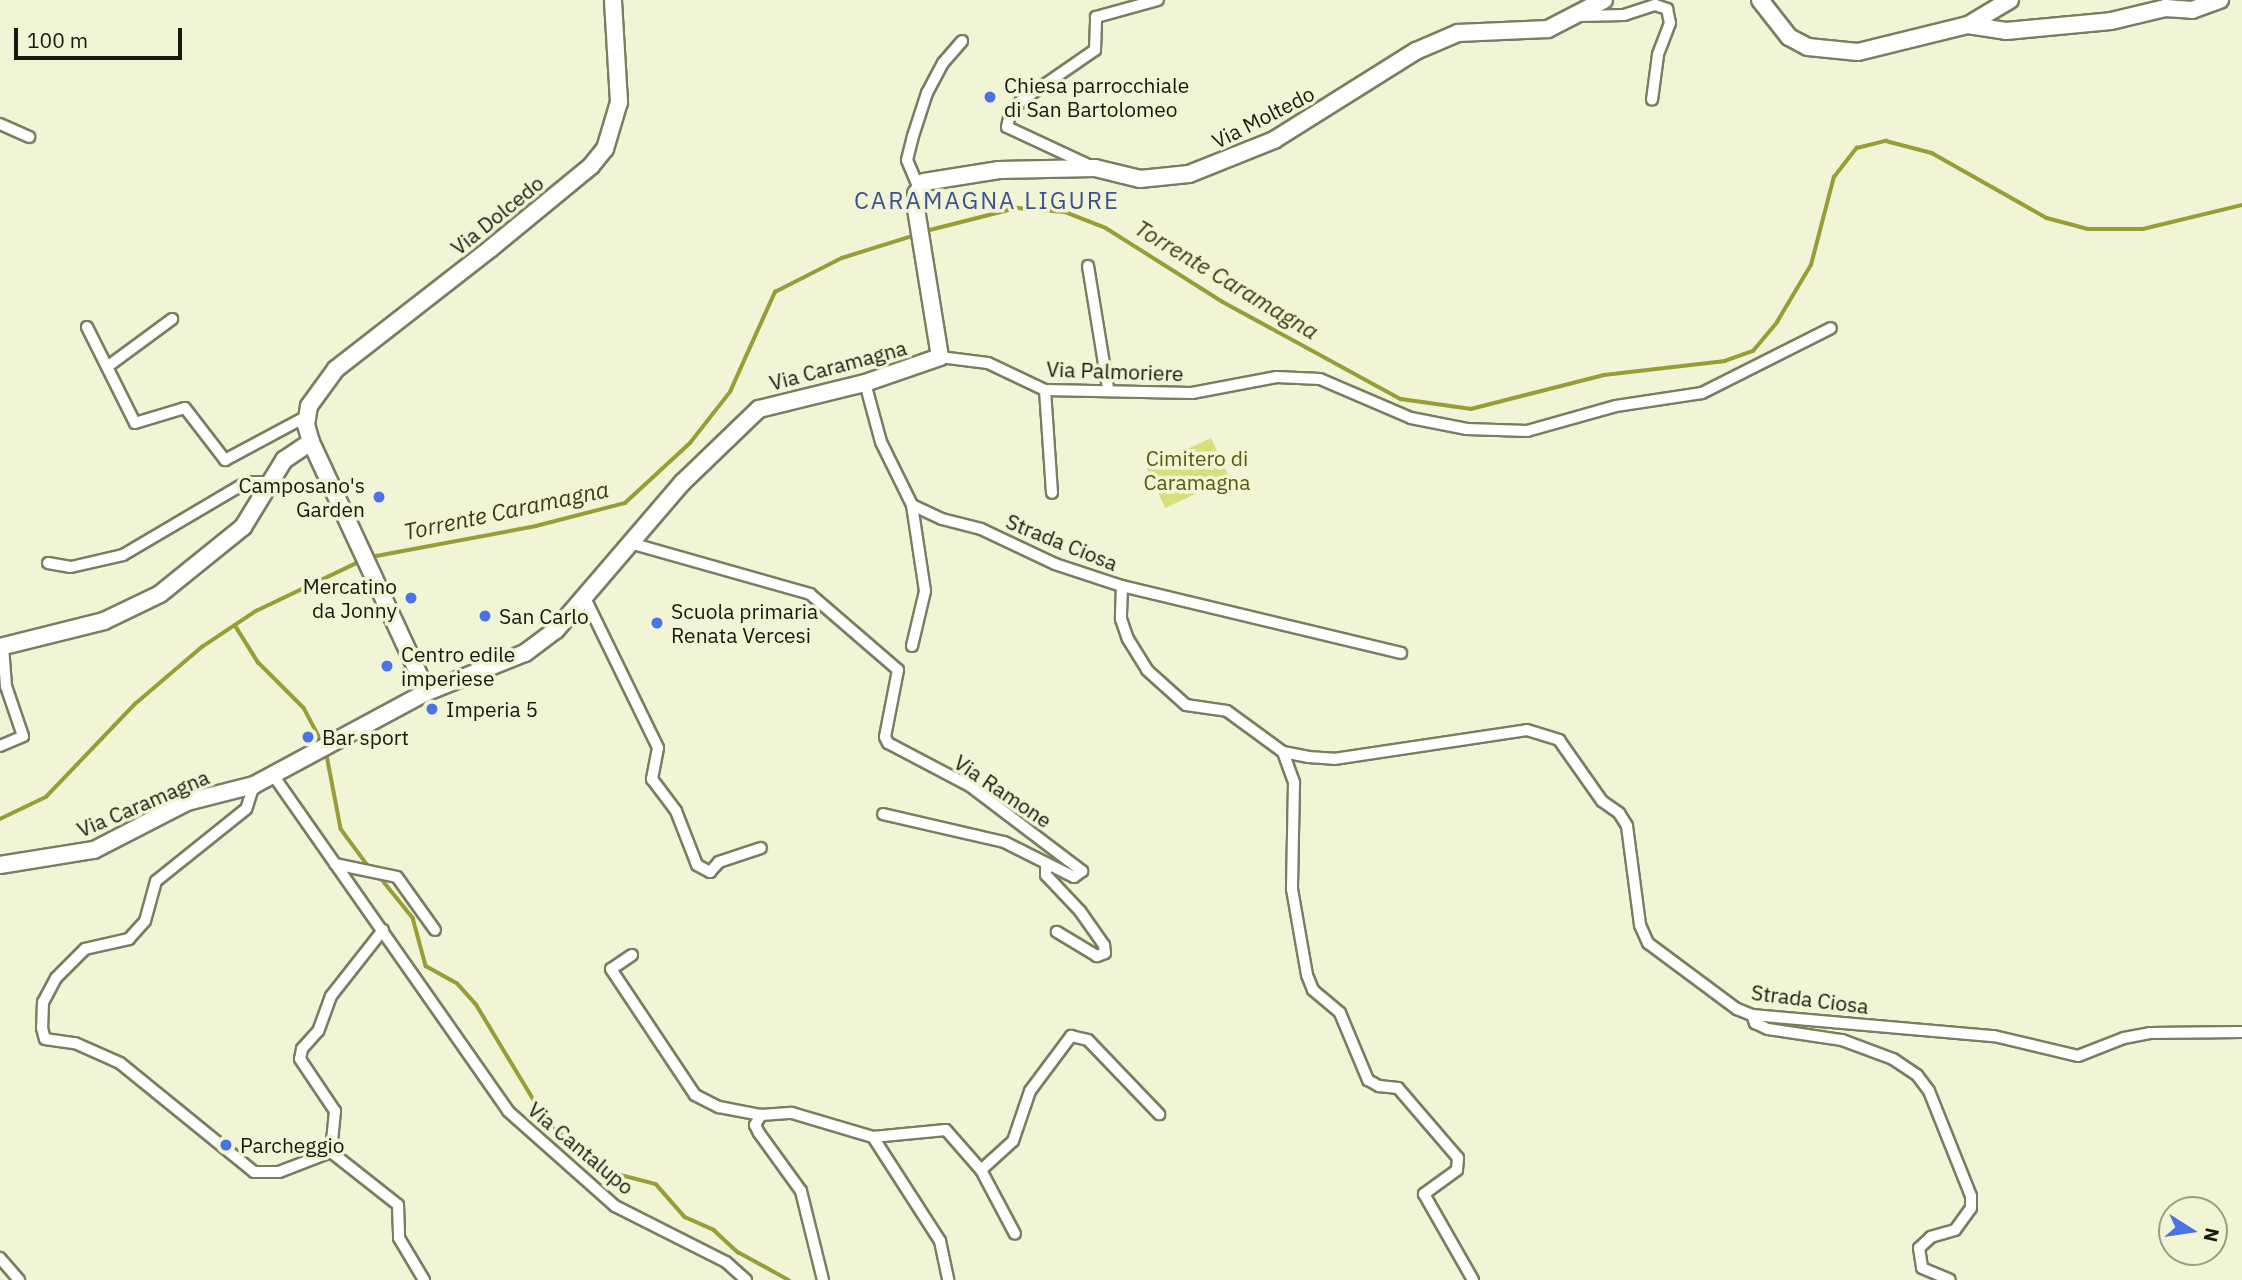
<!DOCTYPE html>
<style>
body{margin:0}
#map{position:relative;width:2242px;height:1280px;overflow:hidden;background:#f1f4d5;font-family:"IBM Plex Sans",sans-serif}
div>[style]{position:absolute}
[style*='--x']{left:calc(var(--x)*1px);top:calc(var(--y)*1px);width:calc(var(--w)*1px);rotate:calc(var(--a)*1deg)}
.green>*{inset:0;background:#d8de7b;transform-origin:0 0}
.stream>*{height:3.5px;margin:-1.75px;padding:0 1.75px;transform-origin:1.75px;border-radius:1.75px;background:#999d35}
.roads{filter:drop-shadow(2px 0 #7b7d62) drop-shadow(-2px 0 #7b7d62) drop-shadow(0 2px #7b7d62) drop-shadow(0 -2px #7b7d62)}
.street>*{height:10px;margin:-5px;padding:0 5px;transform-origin:5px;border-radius:5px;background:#fff}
.secondary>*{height:16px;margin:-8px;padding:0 8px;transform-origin:8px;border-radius:8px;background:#fff}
.dots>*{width:19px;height:19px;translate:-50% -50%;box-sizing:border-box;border:4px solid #f1f4d5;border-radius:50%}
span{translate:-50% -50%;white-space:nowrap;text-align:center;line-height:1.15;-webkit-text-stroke:7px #f1f4d5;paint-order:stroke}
.poi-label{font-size:21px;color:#18190e}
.left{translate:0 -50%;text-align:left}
.right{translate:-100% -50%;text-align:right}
.street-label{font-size:21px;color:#18190e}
.park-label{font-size:21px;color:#575a0e}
.water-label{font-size:23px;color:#3a3c11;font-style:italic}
.quarter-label{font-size:24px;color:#3d538e;letter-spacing:2px}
.north{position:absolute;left:2158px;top:1196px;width:70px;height:70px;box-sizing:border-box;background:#f1f4d5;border:2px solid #9a9c85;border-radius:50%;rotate:102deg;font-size:19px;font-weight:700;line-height:28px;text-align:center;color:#18190e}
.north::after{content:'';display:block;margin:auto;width:24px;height:32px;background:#4c73e6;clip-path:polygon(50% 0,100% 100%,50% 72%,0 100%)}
.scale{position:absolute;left:14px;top:28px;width:168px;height:32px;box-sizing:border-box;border:4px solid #18190e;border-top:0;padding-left:9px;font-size:21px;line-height:24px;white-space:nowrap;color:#18190e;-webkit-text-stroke:5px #f1f4d5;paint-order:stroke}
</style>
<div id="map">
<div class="green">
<div style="left:1211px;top:438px;width:44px;height:71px;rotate:65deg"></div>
</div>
<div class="stream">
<div style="--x:926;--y:231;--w:94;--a:-14.2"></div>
<div style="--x:1017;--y:208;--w:48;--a:4.8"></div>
<div style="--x:1065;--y:212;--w:44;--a:21.3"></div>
<div style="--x:1106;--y:228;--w:138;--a:32.3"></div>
<div style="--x:1223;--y:302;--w:203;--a:28.6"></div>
<div style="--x:1401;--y:399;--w:71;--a:8.1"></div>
<div style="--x:1471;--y:409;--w:137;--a:-14.3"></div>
<div style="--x:1604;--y:375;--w:122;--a:-6.6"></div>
<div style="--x:1725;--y:361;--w:30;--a:-20"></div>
<div style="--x:1753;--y:351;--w:38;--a:-50"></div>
<div style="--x:1777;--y:322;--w:66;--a:-59.2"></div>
<div style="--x:1811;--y:265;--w:91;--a:-75.4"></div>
<div style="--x:1834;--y:177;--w:37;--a:-52"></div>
<div style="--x:1857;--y:148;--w:30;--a:-14"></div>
<div style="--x:1886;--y:141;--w:48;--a:14.6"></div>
<div style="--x:1932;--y:153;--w:132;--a:29.5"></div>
<div style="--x:2047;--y:218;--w:42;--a:15"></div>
<div style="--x:2088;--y:229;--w:55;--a:0"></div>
<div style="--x:2143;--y:229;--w:102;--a:-13.6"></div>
<div style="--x:371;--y:557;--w:168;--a:-10.6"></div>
<div style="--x:536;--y:526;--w:92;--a:-14.5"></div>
<div style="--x:625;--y:503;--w:88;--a:-42.7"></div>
<div style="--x:690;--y:443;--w:65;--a:-51.9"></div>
<div style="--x:730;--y:392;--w:110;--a:-65.8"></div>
<div style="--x:775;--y:292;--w:75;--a:-26.9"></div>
<div style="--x:842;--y:258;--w:77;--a:-17.3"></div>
<div style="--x:235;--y:625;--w:44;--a:58.1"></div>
<div style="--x:258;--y:662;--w:65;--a:45"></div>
<div style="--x:304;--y:708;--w:40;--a:62"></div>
<div style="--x:326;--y:750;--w:80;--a:79.2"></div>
<div style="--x:341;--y:829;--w:47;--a:53.6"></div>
<div style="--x:0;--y:819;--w:51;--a:-25.6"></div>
<div style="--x:46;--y:797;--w:129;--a:-46.3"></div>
<div style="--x:135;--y:704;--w:88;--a:-40.4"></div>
<div style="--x:202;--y:647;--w:65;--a:-33.7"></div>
<div style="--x:256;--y:611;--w:116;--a:-25.5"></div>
<div style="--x:380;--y:877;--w:53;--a:51.2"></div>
<div style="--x:413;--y:918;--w:50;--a:74.8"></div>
<div style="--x:426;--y:966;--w:35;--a:29"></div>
<div style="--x:457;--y:983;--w:28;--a:48"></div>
<div style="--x:476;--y:1004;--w:141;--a:58.9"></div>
<div style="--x:549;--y:1125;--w:84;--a:35.8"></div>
<div style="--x:617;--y:1174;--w:40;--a:14.4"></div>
<div style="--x:656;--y:1184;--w:44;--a:48.7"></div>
<div style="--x:685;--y:1217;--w:32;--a:24"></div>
<div style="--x:714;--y:1230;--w:33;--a:43"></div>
<div style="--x:738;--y:1252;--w:58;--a:28.8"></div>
</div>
<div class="roads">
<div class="street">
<div style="--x:1579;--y:16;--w:45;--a:-1.3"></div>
<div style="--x:1624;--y:15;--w:33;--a:-18"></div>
<div style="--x:1655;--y:5;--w:13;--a:18"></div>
<div style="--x:1667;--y:9;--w:14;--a:78"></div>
<div style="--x:1670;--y:23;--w:34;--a:111"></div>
<div style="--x:1658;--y:55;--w:45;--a:97.6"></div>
<div style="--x:0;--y:124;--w:32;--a:24"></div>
<div style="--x:1095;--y:168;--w:97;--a:-155"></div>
<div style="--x:1007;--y:127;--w:13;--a:-77"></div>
<div style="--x:1010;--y:114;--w:17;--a:-50"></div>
<div style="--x:1021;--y:101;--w:90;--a:-34.6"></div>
<div style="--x:1095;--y:50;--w:33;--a:-88"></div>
<div style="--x:1096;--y:17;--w:64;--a:-15.3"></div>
<div style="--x:918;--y:186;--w:28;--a:-113"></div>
<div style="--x:907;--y:160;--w:25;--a:-76"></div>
<div style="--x:913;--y:136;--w:45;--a:-72"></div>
<div style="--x:927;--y:93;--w:34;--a:-62"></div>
<div style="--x:943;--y:63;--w:29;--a:-49"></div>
<div style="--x:1088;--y:266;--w:124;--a:80.7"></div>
<div style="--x:87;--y:327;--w:107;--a:63.4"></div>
<div style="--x:135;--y:423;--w:52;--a:-16.7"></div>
<div style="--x:185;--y:408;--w:66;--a:52.4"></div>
<div style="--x:225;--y:460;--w:93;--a:-28.2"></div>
<div style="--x:940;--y:357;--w:48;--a:7.1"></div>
<div style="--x:988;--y:363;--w:63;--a:25.3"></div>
<div style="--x:1045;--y:390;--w:147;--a:1.2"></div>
<div style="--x:1192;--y:393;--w:86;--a:-10.7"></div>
<div style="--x:1277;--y:377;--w:43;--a:2.7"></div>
<div style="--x:1320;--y:379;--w:99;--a:23.2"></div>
<div style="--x:1411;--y:418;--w:57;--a:11.1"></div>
<div style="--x:1467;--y:429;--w:60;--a:1.9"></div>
<div style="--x:1527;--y:431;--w:92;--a:-15.7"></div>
<div style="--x:1616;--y:406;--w:87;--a:-8.6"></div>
<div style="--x:1702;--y:393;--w:144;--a:-26.7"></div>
<div style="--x:107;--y:367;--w:81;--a:-36.4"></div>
<div style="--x:865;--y:383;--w:61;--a:74.8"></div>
<div style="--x:881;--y:442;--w:70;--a:63.8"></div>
<div style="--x:912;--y:505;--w:33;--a:25"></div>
<div style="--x:942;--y:519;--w:40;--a:14.4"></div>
<div style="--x:981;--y:529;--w:82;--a:25.3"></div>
<div style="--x:1055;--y:564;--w:71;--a:18.2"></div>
<div style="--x:1122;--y:586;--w:33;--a:92"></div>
<div style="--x:1121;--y:619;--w:21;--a:71"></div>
<div style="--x:1128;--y:639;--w:36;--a:58"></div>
<div style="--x:1147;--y:670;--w:52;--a:41.9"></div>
<div style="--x:1186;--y:705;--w:41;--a:8.3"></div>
<div style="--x:1227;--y:711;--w:69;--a:36.2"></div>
<div style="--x:1283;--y:752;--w:25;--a:11"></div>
<div style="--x:1308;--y:757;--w:26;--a:4"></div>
<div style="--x:1334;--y:759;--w:195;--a:-8.5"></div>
<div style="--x:1527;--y:730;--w:34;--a:17"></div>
<div style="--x:1559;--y:740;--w:75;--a:54.8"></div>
<div style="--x:1602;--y:801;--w:21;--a:35"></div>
<div style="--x:1619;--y:813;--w:15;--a:58"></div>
<div style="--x:1627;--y:826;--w:100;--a:82.5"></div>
<div style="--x:1640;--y:925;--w:20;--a:66"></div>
<div style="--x:1648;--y:943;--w:111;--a:36.6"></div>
<div style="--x:1737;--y:1009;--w:16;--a:22"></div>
<div style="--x:1752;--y:1015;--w:243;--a:5"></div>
<div style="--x:1994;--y:1036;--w:86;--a:13.4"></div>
<div style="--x:2078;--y:1056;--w:49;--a:-21.4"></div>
<div style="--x:2124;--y:1038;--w:26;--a:-11"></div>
<div style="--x:2150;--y:1033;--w:92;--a:-0.6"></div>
<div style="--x:1045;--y:390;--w:103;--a:86.1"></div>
<div style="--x:630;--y:543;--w:187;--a:15.8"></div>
<div style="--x:810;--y:594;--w:116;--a:40.8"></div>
<div style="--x:898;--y:670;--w:68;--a:101"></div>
<div style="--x:885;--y:737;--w:7;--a:63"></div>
<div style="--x:888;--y:743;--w:93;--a:27.7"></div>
<div style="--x:970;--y:786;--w:141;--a:37.2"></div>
<div style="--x:1082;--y:871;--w:10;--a:143"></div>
<div style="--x:1074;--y:877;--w:78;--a:-153.4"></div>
<div style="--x:1004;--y:842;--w:124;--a:-167"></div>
<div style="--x:48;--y:563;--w:23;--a:10"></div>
<div style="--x:71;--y:567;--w:53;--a:-13"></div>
<div style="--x:123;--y:555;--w:144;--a:-30.5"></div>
<div style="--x:247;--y:482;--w:21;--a:0"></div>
<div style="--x:1122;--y:586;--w:287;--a:13.5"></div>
<div style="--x:584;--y:596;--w:169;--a:64"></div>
<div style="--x:658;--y:748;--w:32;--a:101"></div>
<div style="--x:652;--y:779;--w:40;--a:53"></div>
<div style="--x:676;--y:811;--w:58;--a:68.7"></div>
<div style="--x:697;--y:865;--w:15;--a:28"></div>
<div style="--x:710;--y:872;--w:13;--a:-48"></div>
<div style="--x:719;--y:862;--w:44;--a:-18.4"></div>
<div style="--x:912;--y:646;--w:57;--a:-76.7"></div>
<div style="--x:925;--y:591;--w:87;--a:-98.6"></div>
<div style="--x:0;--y:746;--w:25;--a:-23"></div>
<div style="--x:23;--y:736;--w:53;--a:-108.8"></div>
<div style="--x:6;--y:686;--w:40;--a:-94.3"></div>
<div style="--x:1283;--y:752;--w:33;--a:70"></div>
<div style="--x:1294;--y:783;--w:106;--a:91.1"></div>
<div style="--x:1292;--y:889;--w:87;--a:80.1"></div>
<div style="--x:1307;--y:975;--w:16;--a:68"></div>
<div style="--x:1313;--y:990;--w:35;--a:40"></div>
<div style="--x:1340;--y:1013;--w:73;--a:67.3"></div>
<div style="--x:1368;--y:1080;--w:13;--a:29"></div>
<div style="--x:1379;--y:1086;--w:19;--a:6"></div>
<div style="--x:1398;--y:1088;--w:92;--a:49.4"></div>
<div style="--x:1458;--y:1158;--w:12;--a:95"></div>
<div style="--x:1457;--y:1170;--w:41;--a:144"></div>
<div style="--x:1424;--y:1194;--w:99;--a:60.3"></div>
<div style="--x:273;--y:775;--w:410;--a:55"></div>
<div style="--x:508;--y:1111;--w:143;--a:41.6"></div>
<div style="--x:615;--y:1206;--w:124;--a:26.8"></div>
<div style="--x:726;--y:1262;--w:27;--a:42"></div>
<div style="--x:254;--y:785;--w:25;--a:108"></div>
<div style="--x:246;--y:809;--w:115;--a:141.3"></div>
<div style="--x:156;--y:881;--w:41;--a:105.4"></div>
<div style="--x:145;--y:921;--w:24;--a:132"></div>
<div style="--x:129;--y:939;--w:45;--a:167.2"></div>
<div style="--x:85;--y:949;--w:41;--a:135"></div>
<div style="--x:56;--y:978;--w:27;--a:118"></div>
<div style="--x:43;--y:1002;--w:26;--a:92"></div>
<div style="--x:42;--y:1028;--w:11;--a:75"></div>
<div style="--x:45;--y:1039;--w:30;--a:8"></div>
<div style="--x:75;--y:1043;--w:49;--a:24"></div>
<div style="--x:120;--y:1063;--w:173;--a:39.1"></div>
<div style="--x:254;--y:1172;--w:25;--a:0"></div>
<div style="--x:279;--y:1172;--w:56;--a:-21"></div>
<div style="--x:335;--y:864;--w:63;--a:11.8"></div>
<div style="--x:397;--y:877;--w:65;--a:54.4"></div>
<div style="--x:1046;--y:866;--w:9;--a:90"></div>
<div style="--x:1046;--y:875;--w:50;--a:46.6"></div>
<div style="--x:1080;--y:911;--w:42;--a:54.8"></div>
<div style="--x:1104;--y:945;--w:8;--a:83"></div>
<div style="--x:1105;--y:953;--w:9;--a:159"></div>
<div style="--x:1097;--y:956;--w:47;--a:-149"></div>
<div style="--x:383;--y:930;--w:84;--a:128.2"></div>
<div style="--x:331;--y:996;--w:37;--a:110"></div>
<div style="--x:318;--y:1031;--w:24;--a:132"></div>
<div style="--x:302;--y:1049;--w:10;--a:101"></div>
<div style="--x:300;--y:1059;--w:63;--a:56.1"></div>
<div style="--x:335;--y:1111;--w:41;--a:95.6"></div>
<div style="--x:331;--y:1152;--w:85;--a:38.3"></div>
<div style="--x:398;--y:1205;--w:33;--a:88"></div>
<div style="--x:399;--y:1238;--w:49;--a:59.2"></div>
<div style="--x:632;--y:955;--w:25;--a:146"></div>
<div style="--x:611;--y:969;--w:151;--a:56.3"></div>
<div style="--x:695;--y:1095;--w:27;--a:27"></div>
<div style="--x:719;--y:1107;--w:43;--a:10.8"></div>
<div style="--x:1752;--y:1015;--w:9;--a:69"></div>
<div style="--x:1755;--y:1023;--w:14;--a:25"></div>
<div style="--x:1768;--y:1029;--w:75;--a:8.5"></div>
<div style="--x:1842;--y:1040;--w:54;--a:20.4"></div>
<div style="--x:1893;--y:1059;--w:29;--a:34"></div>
<div style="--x:1917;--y:1075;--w:20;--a:53"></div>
<div style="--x:1929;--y:1091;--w:113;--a:68.2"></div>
<div style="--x:1971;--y:1196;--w:12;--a:90"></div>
<div style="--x:1971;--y:1208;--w:27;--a:126"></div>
<div style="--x:1955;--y:1230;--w:25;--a:164"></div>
<div style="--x:1931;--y:1237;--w:16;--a:137"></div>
<div style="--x:1919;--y:1248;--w:20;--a:81"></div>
<div style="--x:1922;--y:1268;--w:30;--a:23"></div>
<div style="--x:873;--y:1137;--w:73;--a:-5.5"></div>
<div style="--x:946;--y:1130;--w:53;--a:48.8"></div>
<div style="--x:981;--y:1170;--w:72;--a:62"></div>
<div style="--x:981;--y:1170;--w:43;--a:-42.2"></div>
<div style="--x:1013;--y:1141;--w:53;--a:-71.2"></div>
<div style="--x:1030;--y:1091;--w:69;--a:-53.3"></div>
<div style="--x:1071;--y:1036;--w:17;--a:13"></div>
<div style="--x:1088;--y:1040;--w:103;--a:46.2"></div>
<div style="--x:0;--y:1258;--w:29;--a:49"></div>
<div style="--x:823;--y:1280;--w:92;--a:-103.9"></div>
<div style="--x:801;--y:1191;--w:72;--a:-125.9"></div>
<div style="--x:759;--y:1133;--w:9;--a:-117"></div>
<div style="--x:755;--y:1125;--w:12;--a:-59"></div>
<div style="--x:761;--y:1115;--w:31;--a:-4"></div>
<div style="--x:792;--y:1113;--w:84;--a:16.5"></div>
<div style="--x:873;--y:1137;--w:124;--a:57.2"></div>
<div style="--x:940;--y:1241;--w:40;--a:78"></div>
</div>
<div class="secondary">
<div style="--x:1760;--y:0;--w:47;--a:51.9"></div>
<div style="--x:1789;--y:37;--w:21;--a:28"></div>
<div style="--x:1808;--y:47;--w:50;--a:5.7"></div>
<div style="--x:1858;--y:52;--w:113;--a:-13.8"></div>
<div style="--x:1968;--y:25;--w:49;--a:-30.8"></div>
<div style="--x:1968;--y:25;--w:38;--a:9"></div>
<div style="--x:2006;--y:31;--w:105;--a:-5.4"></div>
<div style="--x:2111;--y:21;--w:56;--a:-13.5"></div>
<div style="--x:2165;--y:8;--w:27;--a:4"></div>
<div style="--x:2192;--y:10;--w:30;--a:-20"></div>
<div style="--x:0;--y:647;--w:107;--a:-14"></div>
<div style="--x:104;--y:621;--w:62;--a:-25.7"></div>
<div style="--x:160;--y:594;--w:107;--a:-38.9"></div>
<div style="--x:243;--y:527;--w:79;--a:-58.5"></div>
<div style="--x:284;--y:460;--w:32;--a:-34"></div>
<div style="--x:427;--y:692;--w:276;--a:-114.9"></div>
<div style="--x:311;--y:442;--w:18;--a:-106"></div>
<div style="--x:306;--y:425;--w:19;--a:-81"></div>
<div style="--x:309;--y:406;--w:46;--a:-53.9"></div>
<div style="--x:336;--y:369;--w:195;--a:-37.9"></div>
<div style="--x:490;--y:249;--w:131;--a:-39.4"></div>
<div style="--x:591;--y:166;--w:22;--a:-51"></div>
<div style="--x:605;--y:149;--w:49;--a:-73.4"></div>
<div style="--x:619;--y:102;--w:102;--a:-93.4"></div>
<div style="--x:0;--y:865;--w:95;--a:-9.1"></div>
<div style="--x:94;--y:850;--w:105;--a:-27.3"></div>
<div style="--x:187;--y:802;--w:69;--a:-14.2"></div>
<div style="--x:254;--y:785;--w:196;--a:-28.3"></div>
<div style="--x:427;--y:692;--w:105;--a:-21.7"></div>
<div style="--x:525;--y:653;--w:39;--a:-37"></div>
<div style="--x:556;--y:630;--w:194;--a:-49.4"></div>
<div style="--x:682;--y:483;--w:107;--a:-43.9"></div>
<div style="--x:759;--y:409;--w:109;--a:-13.8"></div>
<div style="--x:865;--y:383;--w:79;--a:-19.1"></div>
<div style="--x:940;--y:357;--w:151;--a:-99.2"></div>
<div style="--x:916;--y:208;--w:14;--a:-90"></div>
<div style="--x:916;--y:194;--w:14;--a:-56"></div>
<div style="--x:924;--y:182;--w:76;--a:-9.1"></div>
<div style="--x:999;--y:170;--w:96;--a:-1.2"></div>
<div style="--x:1095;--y:168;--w:46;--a:13.7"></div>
<div style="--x:1140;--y:179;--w:49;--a:-5.8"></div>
<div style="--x:1189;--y:174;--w:92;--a:-21.8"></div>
<div style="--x:1274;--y:140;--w:168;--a:-32.1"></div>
<div style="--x:1416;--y:51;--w:46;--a:-23.2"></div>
<div style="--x:1458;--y:33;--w:90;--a:-2.5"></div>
<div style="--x:1548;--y:29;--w:63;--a:-27.4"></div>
</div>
</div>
<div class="dots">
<div style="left:990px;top:97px;background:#4c73e6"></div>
<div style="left:379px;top:497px;background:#4c73e6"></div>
<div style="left:411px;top:598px;background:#4c73e6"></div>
<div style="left:485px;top:616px;background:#4c73e6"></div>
<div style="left:657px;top:623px;background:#4c73e6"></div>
<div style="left:387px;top:666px;background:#4c73e6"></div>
<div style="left:432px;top:709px;background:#4c73e6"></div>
<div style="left:308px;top:737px;background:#4c73e6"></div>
<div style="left:226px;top:1145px;background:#4c73e6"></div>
</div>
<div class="poi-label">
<span class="left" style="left:1004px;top:97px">Chiesa parrocchiale<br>di San Bartolomeo</span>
<span class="right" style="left:365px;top:497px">Camposano's<br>Garden</span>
<span class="right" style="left:397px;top:598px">Mercatino<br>da Jonny</span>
<span class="left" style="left:671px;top:623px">Scuola primaria<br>Renata Vercesi</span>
<span class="left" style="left:499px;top:616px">San Carlo</span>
<span class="left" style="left:401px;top:666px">Centro edile<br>imperiese</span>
<span class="left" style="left:446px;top:709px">Imperia 5</span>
<span class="left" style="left:322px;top:737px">Bar sport</span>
<span class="left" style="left:240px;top:1145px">Parcheggio</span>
</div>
<div class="street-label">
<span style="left:1263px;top:117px;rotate:-27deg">Via Moltedo</span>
<span style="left:497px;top:215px;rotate:-39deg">Via Dolcedo</span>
<span style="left:838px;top:365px;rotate:-15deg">Via Caramagna</span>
<span style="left:1115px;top:371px;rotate:2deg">Via Palmoriere</span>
<span style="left:1062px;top:542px;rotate:22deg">Strada Ciosa</span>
<span style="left:1003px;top:791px;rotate:34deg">Via Ramone</span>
<span style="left:143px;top:803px;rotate:-23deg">Via Caramagna</span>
<span style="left:1810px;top:999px;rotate:7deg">Strada Ciosa</span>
<span style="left:581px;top:1148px;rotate:40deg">Via Cantalupo</span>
</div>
<div class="park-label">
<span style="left:1197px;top:470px">Cimitero di<br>Caramagna</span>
</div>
<div class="water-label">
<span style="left:1227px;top:279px;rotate:31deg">Torrente Caramagna</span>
<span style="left:506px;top:510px;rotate:-12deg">Torrente Caramagna</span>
</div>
<div class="quarter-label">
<span style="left:987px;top:201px">CARAMAGNA LIGURE</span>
</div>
<div class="north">N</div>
<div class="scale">100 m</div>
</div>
